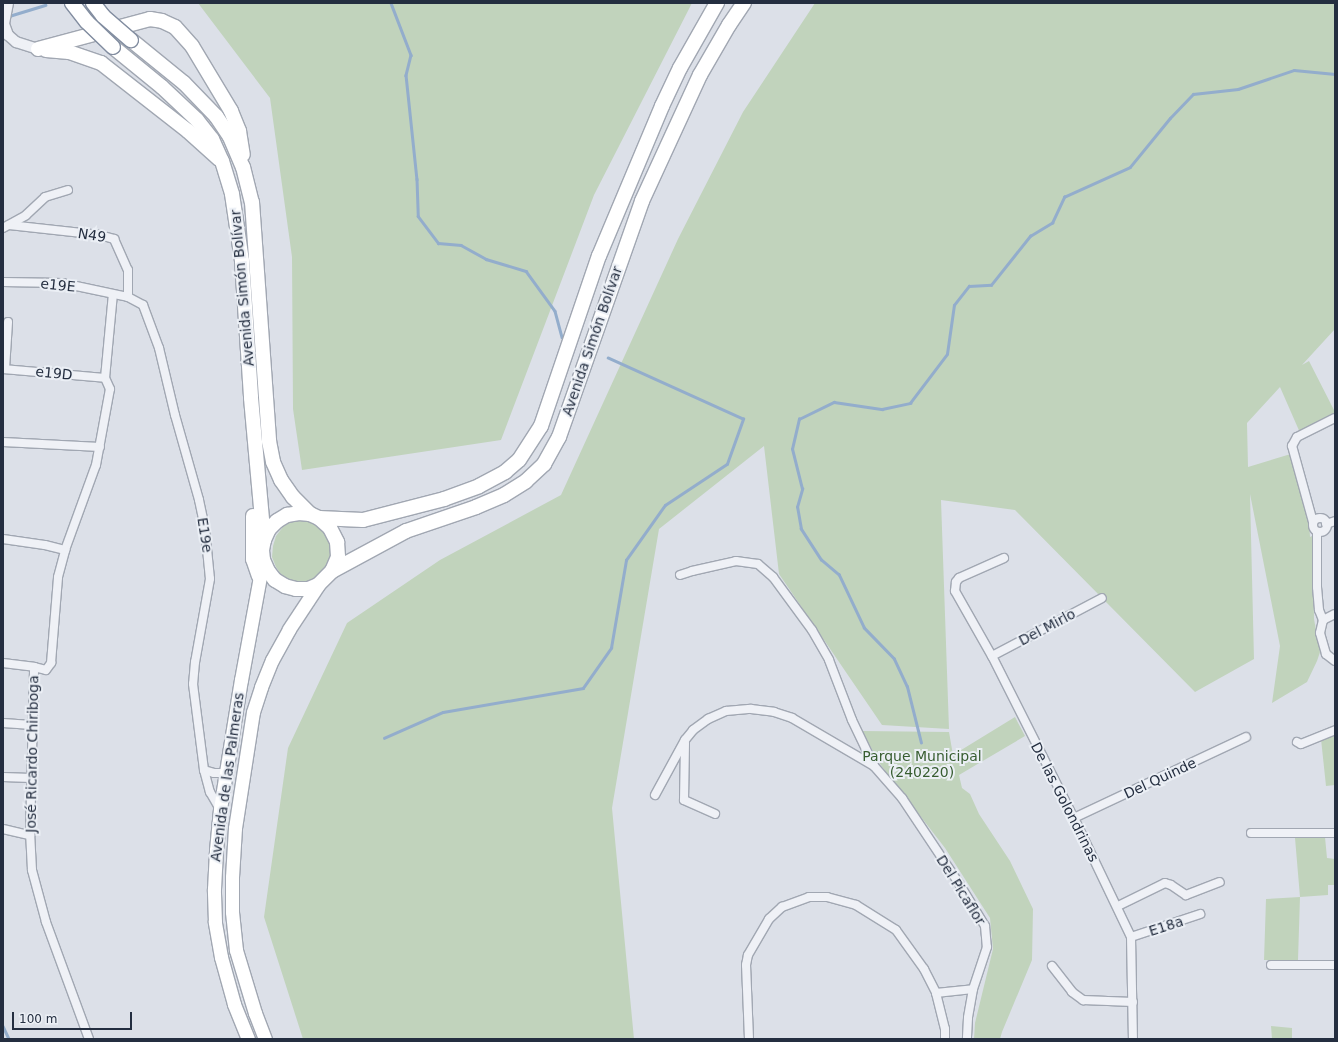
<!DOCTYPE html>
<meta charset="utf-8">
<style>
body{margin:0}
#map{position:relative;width:1338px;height:1042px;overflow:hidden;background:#dce0e8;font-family:"DejaVu Sans",sans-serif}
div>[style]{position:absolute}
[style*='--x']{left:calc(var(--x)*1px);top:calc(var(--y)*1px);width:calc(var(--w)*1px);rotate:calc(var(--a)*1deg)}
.green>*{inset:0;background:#c1d3bc}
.stream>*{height:2.5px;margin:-1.25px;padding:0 1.25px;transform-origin:1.25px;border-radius:1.25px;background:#93adcc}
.roads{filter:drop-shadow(1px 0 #a1a7b2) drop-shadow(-1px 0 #a1a7b2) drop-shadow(0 1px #a1a7b2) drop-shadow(0 -1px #a1a7b2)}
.minor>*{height:8px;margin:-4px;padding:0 4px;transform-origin:4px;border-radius:4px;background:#eff1f6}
.minor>.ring{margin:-4px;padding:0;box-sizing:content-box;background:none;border:8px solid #eff1f6;border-radius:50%}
.tertiary>*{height:10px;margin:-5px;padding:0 5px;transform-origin:5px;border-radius:5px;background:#eff1f6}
.primary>*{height:13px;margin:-6.5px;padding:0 6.5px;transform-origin:6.5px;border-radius:6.5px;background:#fff}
.trunk>*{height:14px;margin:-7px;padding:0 7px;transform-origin:7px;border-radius:7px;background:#fff}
.bridges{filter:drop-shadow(1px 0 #828da0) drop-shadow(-1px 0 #828da0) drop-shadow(0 1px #828da0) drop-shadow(0 -1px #828da0)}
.trunk-bridge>*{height:14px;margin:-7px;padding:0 7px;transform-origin:7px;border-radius:7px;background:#fff}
span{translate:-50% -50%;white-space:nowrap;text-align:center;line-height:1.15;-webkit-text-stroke:4px #ebeff5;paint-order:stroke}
.street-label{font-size:14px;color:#242e40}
.park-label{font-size:14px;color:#375d30}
.frame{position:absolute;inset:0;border:4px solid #242e40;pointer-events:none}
.scale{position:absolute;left:12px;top:1012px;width:120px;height:18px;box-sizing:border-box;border:2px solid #242e40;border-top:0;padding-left:5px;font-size:12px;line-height:14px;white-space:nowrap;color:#242e40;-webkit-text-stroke:3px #ebeff5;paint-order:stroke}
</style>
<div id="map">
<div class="green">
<div style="clip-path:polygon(198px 3px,692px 3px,594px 195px,501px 440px,302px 470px,293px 409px,292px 257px,270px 98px)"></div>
<div style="clip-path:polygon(815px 3px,1335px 3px,1335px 329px,1302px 365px,1309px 361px,1335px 412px,1335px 416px,1301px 435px,1280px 387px,1247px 423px,1248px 467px,1294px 453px,1309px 521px,1310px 537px,1316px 534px,1313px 565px,1314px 619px,1320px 652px,1317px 661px,1307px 682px,1272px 703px,1280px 646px,1250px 494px,1254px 659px,1195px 692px,1015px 510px,941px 500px,949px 729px,882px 725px,779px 574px,764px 446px,659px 529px,612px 808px,634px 1039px,303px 1039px,264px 917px,288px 748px,347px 623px,440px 560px,561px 495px,678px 239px,743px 112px)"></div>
<div style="clip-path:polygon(303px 519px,313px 520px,331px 532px,335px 563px,312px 584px,291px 582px,282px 576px,276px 567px,272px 557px,273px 546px,276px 536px,283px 527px,292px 521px)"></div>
<div style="clip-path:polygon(1015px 717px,1025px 736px,959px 775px,962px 788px,970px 794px,979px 814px,1010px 861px,1033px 909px,1032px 960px,1002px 1032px,1000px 1039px,974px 1039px,975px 1023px,993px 949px,990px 918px,945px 848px,880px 764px,862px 731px,949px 732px,953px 755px)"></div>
<div style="clip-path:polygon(1335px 733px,1335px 785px,1326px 786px,1321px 739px)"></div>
<div style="clip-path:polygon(1325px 837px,1327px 858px,1335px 859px,1335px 885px,1328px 885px,1328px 895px,1300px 897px,1298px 960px,1264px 960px,1266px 899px,1300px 897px,1295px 838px)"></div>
<div style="clip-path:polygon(1271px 1026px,1292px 1028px,1292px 1039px,1272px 1039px)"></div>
</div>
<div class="stream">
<div style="--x:391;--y:3;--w:56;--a:69"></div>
<div style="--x:411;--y:55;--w:21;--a:104"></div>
<div style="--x:406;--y:75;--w:105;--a:84"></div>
<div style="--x:417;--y:179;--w:37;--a:88"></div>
<div style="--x:418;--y:216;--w:34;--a:53"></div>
<div style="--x:438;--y:243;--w:23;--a:5"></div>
<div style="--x:461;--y:245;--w:29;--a:29"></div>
<div style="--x:486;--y:259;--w:42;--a:16.7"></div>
<div style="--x:526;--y:271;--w:49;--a:54.1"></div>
<div style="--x:555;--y:311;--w:27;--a:75"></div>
<div style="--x:9;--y:16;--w:38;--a:-17"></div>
<div style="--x:384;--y:738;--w:64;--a:-23.8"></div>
<div style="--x:443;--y:712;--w:142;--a:-9.7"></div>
<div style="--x:583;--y:688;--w:49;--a:-55"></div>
<div style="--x:611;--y:648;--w:89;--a:-80.3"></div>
<div style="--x:626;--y:560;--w:67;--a:-54.7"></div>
<div style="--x:665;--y:505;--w:74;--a:-33.5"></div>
<div style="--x:727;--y:464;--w:48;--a:-70.4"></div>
<div style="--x:743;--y:419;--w:148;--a:-155.7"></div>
<div style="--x:921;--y:743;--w:58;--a:-104"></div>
<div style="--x:907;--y:687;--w:31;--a:-115"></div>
<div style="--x:894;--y:659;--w:43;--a:-134.1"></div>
<div style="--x:864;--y:628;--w:59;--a:-115.3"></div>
<div style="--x:839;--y:575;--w:23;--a:-140"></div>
<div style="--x:821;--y:560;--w:37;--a:-123"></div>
<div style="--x:801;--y:529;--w:22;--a:-100"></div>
<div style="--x:797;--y:507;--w:19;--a:-74"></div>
<div style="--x:802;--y:489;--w:41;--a:-104"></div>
<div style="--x:792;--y:449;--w:31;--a:-77"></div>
<div style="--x:799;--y:419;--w:39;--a:-26"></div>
<div style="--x:834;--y:402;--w:49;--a:8.3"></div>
<div style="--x:882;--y:409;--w:29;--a:-12"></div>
<div style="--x:910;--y:403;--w:61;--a:-52.9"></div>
<div style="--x:947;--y:354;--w:49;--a:-81.9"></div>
<div style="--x:954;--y:305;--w:24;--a:-52"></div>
<div style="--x:969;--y:286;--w:22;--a:-3"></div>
<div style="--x:991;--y:285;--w:63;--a:-51.5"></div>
<div style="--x:1030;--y:236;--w:26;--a:-31"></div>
<div style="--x:1052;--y:223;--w:29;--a:-65"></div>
<div style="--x:1064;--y:197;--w:72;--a:-24.4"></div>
<div style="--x:1130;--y:167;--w:63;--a:-50.8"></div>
<div style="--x:1170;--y:118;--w:33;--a:-46"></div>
<div style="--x:1193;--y:94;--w:45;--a:-6.3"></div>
<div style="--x:1238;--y:89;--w:59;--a:-18.7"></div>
<div style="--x:1294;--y:70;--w:41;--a:5.6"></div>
<div style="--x:3;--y:1026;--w:14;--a:65"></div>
</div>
<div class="roads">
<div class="minor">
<div style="--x:9;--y:225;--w:92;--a:6.3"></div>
<div style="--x:100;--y:235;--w:15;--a:16"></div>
<div style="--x:114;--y:239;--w:34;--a:66"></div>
<div style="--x:128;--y:270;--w:27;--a:90"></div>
<div style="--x:3;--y:228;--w:26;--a:-29"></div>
<div style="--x:26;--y:215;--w:26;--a:-43"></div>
<div style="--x:45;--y:197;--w:24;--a:-17"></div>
<div style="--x:3;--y:282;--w:59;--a:1"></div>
<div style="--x:62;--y:283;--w:67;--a:12"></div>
<div style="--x:128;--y:297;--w:17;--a:28"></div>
<div style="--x:143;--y:305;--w:46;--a:69.6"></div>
<div style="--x:159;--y:348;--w:69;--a:76.6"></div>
<div style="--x:175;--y:415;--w:88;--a:74.2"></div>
<div style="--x:199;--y:500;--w:30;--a:78"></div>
<div style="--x:205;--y:529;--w:50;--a:84.3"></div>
<div style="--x:210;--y:579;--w:84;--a:100.2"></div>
<div style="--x:195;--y:662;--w:22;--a:95"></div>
<div style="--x:193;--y:684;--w:87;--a:82.7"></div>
<div style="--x:204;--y:770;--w:23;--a:75"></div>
<div style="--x:210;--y:792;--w:20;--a:60"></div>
<div style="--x:3;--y:369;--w:102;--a:5"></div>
<div style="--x:5;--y:369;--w:47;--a:-86.3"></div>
<div style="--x:3;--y:442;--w:97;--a:3"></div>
<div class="ring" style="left:1313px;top:518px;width:6px;height:6px"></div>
<div style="--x:1313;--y:522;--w:79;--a:-105.4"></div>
<div style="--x:1292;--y:446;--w:10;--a:-61"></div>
<div style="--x:1297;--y:437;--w:42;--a:-26.6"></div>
<div style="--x:1326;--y:524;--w:9;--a:-18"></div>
<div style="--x:1317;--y:532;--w:55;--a:90"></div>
<div style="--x:1317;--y:587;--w:23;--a:85"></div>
<div style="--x:1319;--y:610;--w:11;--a:68"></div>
<div style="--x:1323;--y:620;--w:13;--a:103"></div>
<div style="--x:1320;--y:633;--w:22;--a:74"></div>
<div style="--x:1326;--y:654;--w:11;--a:38"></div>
<div style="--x:3;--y:539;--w:42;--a:8.1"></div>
<div style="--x:45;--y:545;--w:21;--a:14"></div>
<div style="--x:1004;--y:558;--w:49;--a:156"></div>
<div style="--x:959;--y:578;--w:5;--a:127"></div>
<div style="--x:956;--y:582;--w:9;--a:96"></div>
<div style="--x:955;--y:591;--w:75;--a:60.4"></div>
<div style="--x:992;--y:656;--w:182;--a:63.2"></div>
<div style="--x:1074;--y:818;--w:132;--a:64.4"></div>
<div style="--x:1131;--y:937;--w:102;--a:88.9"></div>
<div style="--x:680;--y:575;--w:13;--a:-18"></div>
<div style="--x:692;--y:571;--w:45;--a:-12.8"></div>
<div style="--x:736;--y:561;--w:22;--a:8"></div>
<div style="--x:758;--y:564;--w:20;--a:41"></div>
<div style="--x:773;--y:577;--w:66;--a:53.7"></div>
<div style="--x:812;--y:630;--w:34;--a:60"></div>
<div style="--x:829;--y:660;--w:64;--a:69"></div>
<div style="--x:852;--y:720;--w:51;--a:64.4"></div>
<div style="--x:1323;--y:620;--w:13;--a:-27"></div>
<div style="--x:992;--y:656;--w:124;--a:-27.8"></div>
<div style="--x:3;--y:663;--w:31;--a:7"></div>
<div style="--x:3;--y:723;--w:29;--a:4"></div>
<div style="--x:1297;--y:742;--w:4;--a:27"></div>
<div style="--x:1301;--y:744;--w:37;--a:-22"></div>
<div style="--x:685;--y:743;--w:57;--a:91"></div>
<div style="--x:684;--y:800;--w:34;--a:24"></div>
<div style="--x:204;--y:770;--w:10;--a:17"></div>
<div style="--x:214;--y:773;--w:12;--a:0"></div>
<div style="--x:3;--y:777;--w:28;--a:2"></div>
<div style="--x:655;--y:795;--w:63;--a:-61.4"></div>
<div style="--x:685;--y:740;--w:13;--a:-51"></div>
<div style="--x:693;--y:730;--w:19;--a:-36"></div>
<div style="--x:708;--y:719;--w:20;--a:-24"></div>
<div style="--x:726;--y:711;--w:25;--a:-5"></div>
<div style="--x:751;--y:709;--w:23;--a:7"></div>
<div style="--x:774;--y:712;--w:19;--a:18"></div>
<div style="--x:792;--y:718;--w:95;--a:30.3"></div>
<div style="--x:874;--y:766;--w:43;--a:48.8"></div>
<div style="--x:902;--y:798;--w:105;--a:56.3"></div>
<div style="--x:960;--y:885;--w:48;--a:58.6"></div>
<div style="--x:985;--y:926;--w:21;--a:85"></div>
<div style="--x:987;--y:947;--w:44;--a:108.4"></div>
<div style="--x:973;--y:989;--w:29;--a:100"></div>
<div style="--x:968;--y:1018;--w:21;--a:93"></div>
<div style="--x:1074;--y:818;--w:190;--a:-25.2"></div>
<div style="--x:3;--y:829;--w:28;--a:13"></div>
<div style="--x:1251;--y:833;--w:84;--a:0"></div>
<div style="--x:1118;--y:906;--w:52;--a:-26.1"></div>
<div style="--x:1165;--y:883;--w:6;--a:18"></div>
<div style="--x:1171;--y:885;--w:18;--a:34"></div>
<div style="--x:1186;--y:895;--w:36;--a:-21"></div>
<div style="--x:1131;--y:937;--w:73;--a:-18.4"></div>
<div style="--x:1271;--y:965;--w:64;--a:0"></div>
<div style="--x:1052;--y:966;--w:33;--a:52"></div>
<div style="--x:1072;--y:992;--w:14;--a:36"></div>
<div style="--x:1083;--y:1000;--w:50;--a:2.3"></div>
<div style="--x:936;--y:993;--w:37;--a:-6"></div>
<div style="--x:89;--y:1039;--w:125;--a:-110.2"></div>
<div style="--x:46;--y:922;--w:54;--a:-105.1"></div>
<div style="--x:32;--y:870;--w:35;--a:-93"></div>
<div style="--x:30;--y:835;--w:168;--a:-88.6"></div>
<div style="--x:34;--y:667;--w:12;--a:14"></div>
<div style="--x:46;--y:670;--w:9;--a:-54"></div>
<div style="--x:51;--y:663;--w:86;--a:-85.3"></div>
<div style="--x:58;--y:577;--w:28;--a:-75"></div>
<div style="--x:65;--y:550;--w:90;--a:-70"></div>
<div style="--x:96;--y:465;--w:77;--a:-79.6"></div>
<div style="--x:110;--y:389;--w:12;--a:-114"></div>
<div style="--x:105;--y:378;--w:84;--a:-84.6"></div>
<div style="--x:749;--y:1039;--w:74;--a:-92.3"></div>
<div style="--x:746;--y:965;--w:10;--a:-79"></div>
<div style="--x:748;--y:955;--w:42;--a:-59.7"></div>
<div style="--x:769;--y:919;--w:18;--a:-43"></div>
<div style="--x:782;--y:907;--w:29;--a:-20"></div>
<div style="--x:809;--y:897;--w:18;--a:0"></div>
<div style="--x:827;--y:897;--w:30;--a:15"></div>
<div style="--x:856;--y:905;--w:47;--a:32"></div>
<div style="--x:896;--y:930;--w:48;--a:54.3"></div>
<div style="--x:924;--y:969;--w:27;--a:63"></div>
<div style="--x:936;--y:993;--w:37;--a:76"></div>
<div style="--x:945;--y:1029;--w:10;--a:90"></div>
</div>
<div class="tertiary">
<div style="--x:8;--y:3;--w:21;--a:101"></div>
<div style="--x:4;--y:24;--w:12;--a:70"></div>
<div style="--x:8;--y:35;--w:11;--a:41"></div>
<div style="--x:16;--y:42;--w:23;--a:18"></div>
</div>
<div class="primary">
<div style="--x:248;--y:1039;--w:38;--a:-112"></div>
<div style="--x:234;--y:1004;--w:49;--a:-105.5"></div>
<div style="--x:221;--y:957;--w:36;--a:-100"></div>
<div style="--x:215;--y:922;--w:33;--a:-92"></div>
<div style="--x:214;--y:889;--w:39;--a:-87"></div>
<div style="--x:216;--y:850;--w:41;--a:-84.4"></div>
<div style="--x:220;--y:809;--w:131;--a:-80.8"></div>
<div style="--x:241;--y:680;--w:116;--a:-79.6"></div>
<div style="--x:265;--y:1039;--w:28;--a:-111"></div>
<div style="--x:255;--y:1013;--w:66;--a:-106.8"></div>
<div style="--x:236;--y:950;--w:38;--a:-96"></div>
<div style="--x:232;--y:912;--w:35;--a:-90"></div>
<div style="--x:232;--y:877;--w:49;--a:-86.5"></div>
<div style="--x:235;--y:828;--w:117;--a:-81.2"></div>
<div style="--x:253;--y:712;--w:26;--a:-72"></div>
<div style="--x:261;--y:687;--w:29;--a:-68"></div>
<div style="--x:272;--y:660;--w:35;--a:-61"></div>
<div style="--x:289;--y:629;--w:53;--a:-56.6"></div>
</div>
<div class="trunk">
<div style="--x:131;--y:40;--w:68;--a:39.1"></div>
<div style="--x:184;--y:83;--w:46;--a:45.9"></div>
<div style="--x:216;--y:116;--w:25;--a:56"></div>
<div style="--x:230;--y:137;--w:33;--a:67"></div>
<div style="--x:243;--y:167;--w:36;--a:76"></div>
<div style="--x:252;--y:202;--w:240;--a:85.9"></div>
<div style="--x:269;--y:441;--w:21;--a:79"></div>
<div style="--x:273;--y:462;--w:20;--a:66"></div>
<div style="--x:281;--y:480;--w:21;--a:55"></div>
<div style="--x:293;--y:497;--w:24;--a:45"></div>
<div style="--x:113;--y:47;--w:63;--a:39.2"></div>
<div style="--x:162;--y:87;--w:48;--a:43.3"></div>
<div style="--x:197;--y:120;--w:24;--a:52"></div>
<div style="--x:212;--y:139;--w:24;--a:66"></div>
<div style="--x:222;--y:161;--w:34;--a:73"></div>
<div style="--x:232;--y:194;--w:68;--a:81.5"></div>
<div style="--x:242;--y:261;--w:137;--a:86.2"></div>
<div style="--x:251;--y:398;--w:143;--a:84.8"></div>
<div style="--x:38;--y:49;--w:116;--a:-15"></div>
<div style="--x:150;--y:19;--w:12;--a:9"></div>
<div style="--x:162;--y:21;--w:14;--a:25"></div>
<div style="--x:175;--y:27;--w:25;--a:48"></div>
<div style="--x:192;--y:46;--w:76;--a:59"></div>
<div style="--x:231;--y:111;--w:22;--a:68"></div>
<div style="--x:239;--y:131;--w:24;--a:81"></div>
<div style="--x:46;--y:50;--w:23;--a:5"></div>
<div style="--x:69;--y:52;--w:34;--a:19"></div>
<div style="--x:101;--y:63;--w:110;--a:38"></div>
<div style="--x:188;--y:131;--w:42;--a:42.1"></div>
<div style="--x:253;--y:516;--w:43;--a:90"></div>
<div style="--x:253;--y:559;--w:18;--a:71"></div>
<div style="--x:319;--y:518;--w:15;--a:42"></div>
<div style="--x:330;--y:528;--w:16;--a:63"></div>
<div style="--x:337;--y:542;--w:15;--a:86"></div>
<div style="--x:338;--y:557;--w:15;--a:113"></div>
<div style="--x:332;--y:571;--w:20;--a:135"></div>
<div style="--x:318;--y:585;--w:11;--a:158"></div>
<div style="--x:308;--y:589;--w:12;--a:180"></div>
<div style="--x:296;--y:589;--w:11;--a:-165"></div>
<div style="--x:285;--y:586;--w:12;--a:-149"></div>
<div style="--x:275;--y:580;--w:11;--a:-128"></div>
<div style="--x:268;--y:571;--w:12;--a:-114"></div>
<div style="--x:263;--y:560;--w:10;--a:-96"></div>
<div style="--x:262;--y:550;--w:10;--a:-79"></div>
<div style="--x:264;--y:540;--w:12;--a:-66"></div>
<div style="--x:269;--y:529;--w:11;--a:-45"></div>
<div style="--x:277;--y:521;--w:12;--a:-31"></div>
<div style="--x:287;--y:515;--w:12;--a:-9"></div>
<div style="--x:299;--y:513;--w:11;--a:5"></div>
<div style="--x:310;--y:514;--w:10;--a:24"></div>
<div style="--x:319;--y:518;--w:44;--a:2.6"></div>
<div style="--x:363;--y:520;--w:84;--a:-14.5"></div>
<div style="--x:444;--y:499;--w:37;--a:-20"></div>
<div style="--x:479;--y:486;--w:30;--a:-28"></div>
<div style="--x:505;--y:472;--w:18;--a:-41"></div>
<div style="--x:519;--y:460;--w:40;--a:-57.1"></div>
<div style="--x:541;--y:426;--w:180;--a:-71.2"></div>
<div style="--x:599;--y:256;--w:163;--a:-67.2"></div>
<div style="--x:662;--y:106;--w:42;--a:-64.7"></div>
<div style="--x:680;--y:68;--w:75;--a:-60.4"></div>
<div style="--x:332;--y:571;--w:84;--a:-28.4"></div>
<div style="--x:406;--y:531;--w:74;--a:-18.9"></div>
<div style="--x:476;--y:507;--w:30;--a:-23"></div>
<div style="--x:504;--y:495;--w:26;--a:-32"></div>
<div style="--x:526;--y:481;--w:25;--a:-43"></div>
<div style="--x:544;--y:464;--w:31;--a:-61"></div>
<div style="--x:559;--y:437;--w:250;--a:-70.6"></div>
<div style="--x:642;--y:201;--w:139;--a:-65.3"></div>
<div style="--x:700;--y:75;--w:58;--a:-59.9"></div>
<div style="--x:729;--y:25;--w:27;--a:-56"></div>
</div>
</div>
<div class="bridges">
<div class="trunk-bridge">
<div style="--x:72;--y:3;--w:24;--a:52"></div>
<div style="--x:87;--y:22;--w:36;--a:44"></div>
<div style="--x:93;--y:3;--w:16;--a:52"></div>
<div style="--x:103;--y:16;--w:37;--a:41"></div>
</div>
</div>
<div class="street-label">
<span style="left:92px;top:235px;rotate:9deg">N49</span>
<span style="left:58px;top:285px;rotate:6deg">e19E</span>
<span style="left:242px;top:288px;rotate:-95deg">Avenida Simón Bolívar</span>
<span style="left:592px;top:341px;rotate:-71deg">Avenida Simón Bolívar</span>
<span style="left:54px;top:373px;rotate:6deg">e19D</span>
<span style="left:205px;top:535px;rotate:81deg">E19e</span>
<span style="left:1047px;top:627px;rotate:-28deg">Del Mirlo</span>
<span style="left:32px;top:754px;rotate:-89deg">José Ricardo Chiriboga</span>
<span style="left:227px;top:777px;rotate:-82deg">Avenida de las Palmeras</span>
<span style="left:1160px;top:778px;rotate:-25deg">Del Quinde</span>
<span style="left:1065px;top:802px;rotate:63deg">De las Golondrinas</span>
<span style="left:961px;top:890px;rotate:58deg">Del Picaflor</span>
<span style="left:1166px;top:926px;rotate:-18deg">E18a</span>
</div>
<div class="park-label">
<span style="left:922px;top:764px">Parque Municipal<br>(240220)</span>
</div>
<div class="frame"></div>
<div class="scale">100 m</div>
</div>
